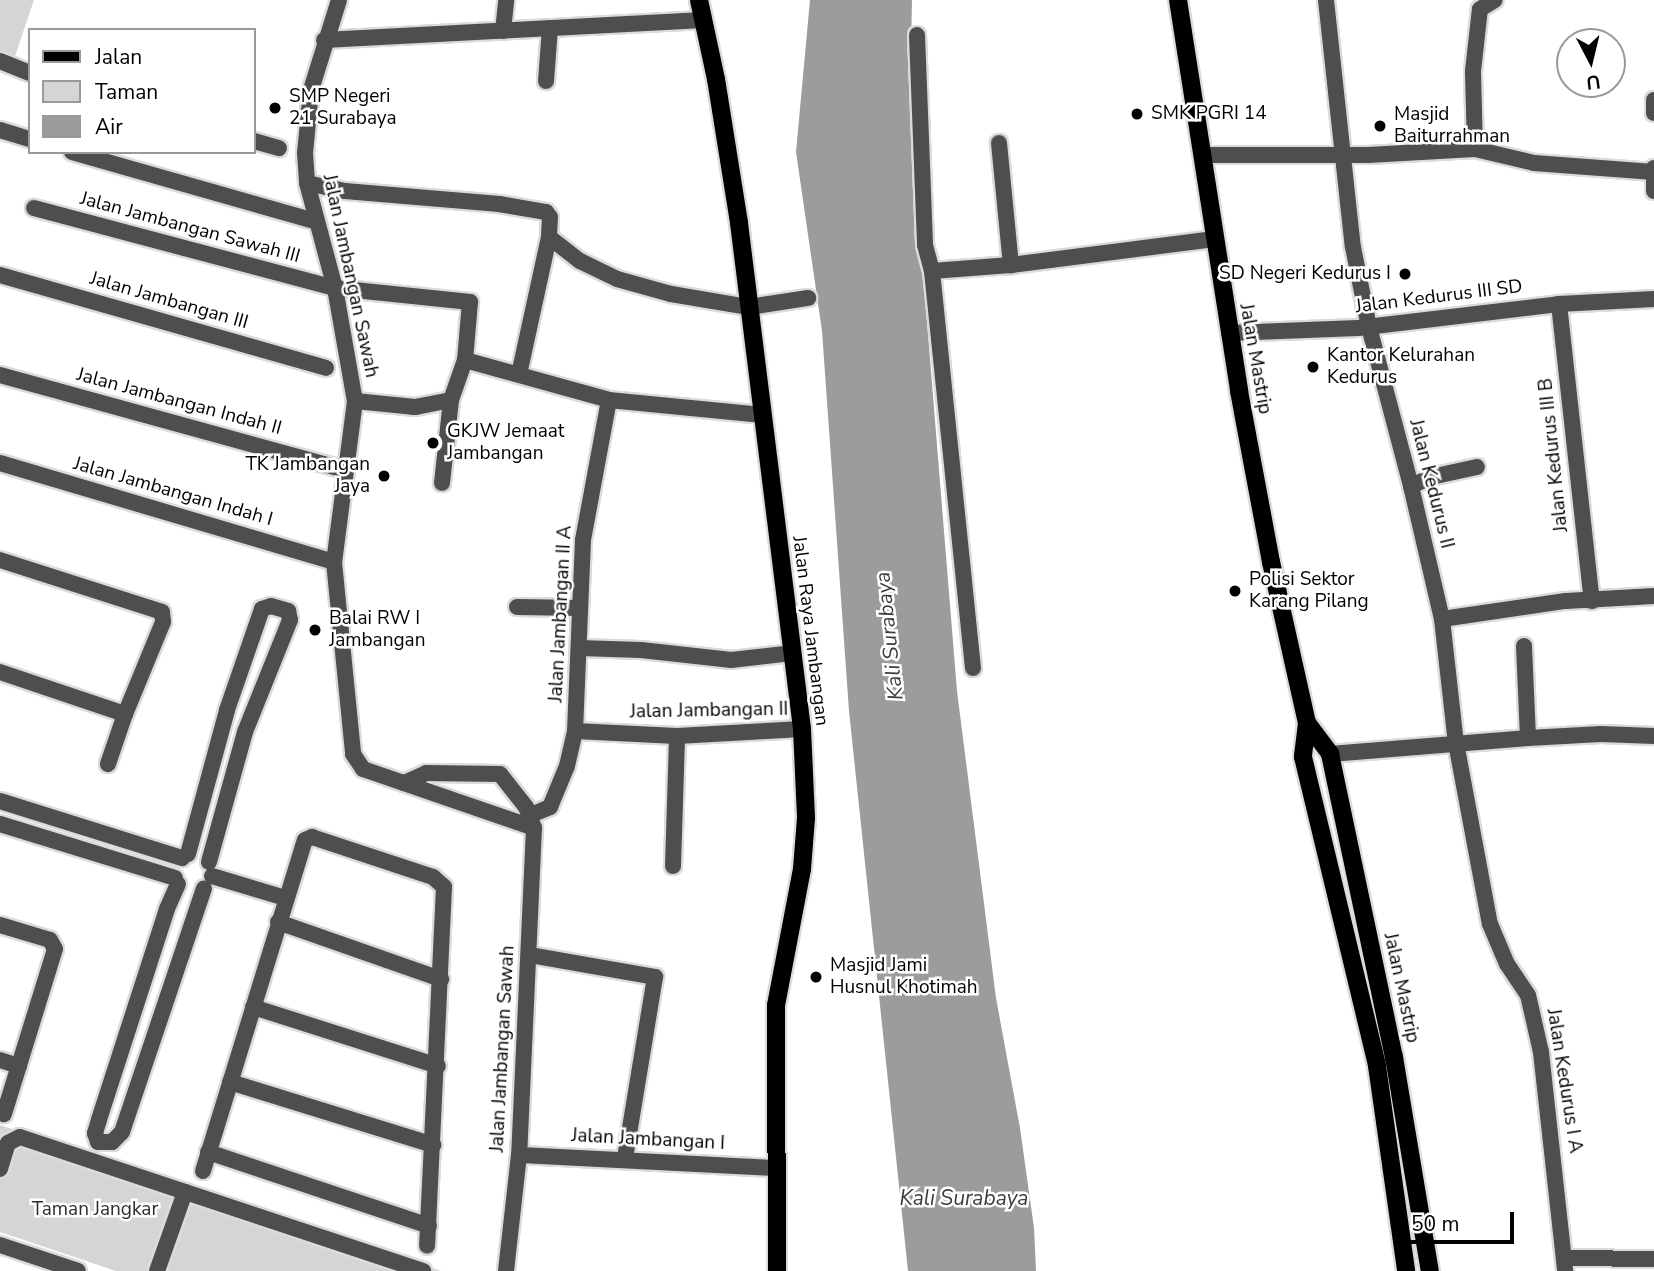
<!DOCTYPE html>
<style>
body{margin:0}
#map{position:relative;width:1654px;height:1271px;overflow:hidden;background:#fff;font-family:"Nunito Sans",sans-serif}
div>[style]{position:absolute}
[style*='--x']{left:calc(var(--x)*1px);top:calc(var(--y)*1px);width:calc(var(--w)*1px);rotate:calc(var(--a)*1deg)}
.green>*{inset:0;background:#d5d5d5}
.water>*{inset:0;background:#9c9c9c}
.roads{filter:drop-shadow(2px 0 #dbdbdb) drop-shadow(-2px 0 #dbdbdb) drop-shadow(0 2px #dbdbdb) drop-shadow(0 -2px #dbdbdb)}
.minor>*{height:16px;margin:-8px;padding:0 8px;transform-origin:8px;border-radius:8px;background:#4e4e4e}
.major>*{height:18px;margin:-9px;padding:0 9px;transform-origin:9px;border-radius:9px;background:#000}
.dots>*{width:19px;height:19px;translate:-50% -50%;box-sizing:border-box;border:4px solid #fff;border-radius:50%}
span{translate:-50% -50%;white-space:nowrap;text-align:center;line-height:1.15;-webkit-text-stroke:5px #fff;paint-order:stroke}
.poi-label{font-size:19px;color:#000}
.left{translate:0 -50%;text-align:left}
.right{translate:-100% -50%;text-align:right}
.street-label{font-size:19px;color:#000}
.park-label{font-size:19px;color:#2c2c2c}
.water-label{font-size:21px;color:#3d3d3d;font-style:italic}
.legend{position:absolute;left:28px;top:28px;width:228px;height:126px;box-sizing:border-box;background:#fff;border:2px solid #999;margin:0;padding:9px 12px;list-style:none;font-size:21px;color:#000}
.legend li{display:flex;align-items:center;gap:14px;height:35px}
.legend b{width:35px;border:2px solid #999}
.north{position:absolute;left:1556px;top:28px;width:70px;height:70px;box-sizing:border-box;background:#fff;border:2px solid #999;border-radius:50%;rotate:173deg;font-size:19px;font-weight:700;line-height:28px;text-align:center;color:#000}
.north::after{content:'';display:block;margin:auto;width:24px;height:32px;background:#000;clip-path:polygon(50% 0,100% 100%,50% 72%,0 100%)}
.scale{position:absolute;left:1398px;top:1212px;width:116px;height:32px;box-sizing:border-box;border:4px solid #000;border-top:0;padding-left:9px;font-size:21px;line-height:24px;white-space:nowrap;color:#000;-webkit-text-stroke:5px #fff;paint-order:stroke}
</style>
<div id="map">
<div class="green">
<div style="clip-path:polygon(0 0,34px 0,13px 62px,0 57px)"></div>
<div style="clip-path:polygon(0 1125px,441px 1271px,116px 1271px,0 1232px)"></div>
</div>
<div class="water">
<div style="clip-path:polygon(810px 0,912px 0,911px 50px,920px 236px,957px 691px,996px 998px,1020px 1128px,1034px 1228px,1036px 1271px,908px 1271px,849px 711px,822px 331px,796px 152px)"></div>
</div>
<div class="roads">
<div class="minor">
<div style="--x:339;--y:0;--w:94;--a:107.3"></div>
<div style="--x:311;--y:90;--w:63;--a:95.4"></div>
<div style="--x:305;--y:153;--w:30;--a:86"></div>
<div style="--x:307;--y:183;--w:109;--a:75.1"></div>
<div style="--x:335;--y:288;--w:115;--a:80"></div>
<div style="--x:355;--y:401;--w:162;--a:97.4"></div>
<div style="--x:334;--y:562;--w:193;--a:84.3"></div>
<div style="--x:353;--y:754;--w:18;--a:56"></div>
<div style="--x:363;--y:769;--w:181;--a:19"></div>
<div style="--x:1326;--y:0;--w:248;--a:83.8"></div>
<div style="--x:1353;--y:247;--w:82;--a:78.7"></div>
<div style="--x:1369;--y:327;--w:164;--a:75.2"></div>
<div style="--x:1411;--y:486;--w:137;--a:76.9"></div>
<div style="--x:1442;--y:619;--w:125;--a:83.6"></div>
<div style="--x:1456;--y:743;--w:184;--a:79.4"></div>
<div style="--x:1490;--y:924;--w:43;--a:67"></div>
<div style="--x:1507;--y:964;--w:37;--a:56"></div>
<div style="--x:1528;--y:995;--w:58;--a:77.2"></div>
<div style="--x:1541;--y:1052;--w:220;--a:83.7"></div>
<div style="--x:503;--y:31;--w:31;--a:-84"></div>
<div style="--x:917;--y:35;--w:210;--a:87.8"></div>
<div style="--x:925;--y:245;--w:27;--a:75"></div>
<div style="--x:324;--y:40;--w:380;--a:-3"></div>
<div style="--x:0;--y:61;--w:32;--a:22"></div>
<div style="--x:546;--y:81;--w:53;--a:-85.7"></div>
<div style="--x:1654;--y:100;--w:13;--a:90"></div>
<div style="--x:0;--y:130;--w:31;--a:17"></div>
<div style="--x:254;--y:141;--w:26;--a:16"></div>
<div style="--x:999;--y:143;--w:123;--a:84.4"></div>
<div style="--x:1475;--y:149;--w:78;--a:-91.5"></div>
<div style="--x:1473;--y:71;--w:62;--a:-83.6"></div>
<div style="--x:1480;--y:9;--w:17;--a:-31"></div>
<div style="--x:72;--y:152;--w:253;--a:15.9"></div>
<div style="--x:1202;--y:155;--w:166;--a:0"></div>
<div style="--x:1368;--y:155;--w:107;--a:-3.2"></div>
<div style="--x:1475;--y:149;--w:61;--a:13.3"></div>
<div style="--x:1534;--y:163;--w:120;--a:4.3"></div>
<div style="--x:1654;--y:168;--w:23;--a:90"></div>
<div style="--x:307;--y:183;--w:39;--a:12"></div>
<div style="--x:345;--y:191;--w:155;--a:4.8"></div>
<div style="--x:499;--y:204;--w:48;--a:9.7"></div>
<div style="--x:546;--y:212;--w:6;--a:51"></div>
<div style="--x:550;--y:217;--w:20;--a:93"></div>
<div style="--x:549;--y:237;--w:141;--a:102.3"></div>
<div style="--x:34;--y:208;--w:311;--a:14.9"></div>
<div style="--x:335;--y:288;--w:136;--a:5.9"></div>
<div style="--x:470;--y:302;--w:58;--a:94.9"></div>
<div style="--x:465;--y:360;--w:42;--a:109.3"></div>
<div style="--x:451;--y:400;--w:37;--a:169"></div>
<div style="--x:415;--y:407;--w:60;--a:-174.3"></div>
<div style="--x:549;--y:237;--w:39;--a:38"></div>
<div style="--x:580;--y:261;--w:41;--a:25.9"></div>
<div style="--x:617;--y:279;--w:56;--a:15.5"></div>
<div style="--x:671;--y:294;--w:79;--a:9.5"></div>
<div style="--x:749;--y:307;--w:60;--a:-8.7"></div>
<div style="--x:0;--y:275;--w:339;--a:15.9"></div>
<div style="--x:1559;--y:304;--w:299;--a:83.7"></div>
<div style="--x:1229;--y:333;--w:129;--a:-2.2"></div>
<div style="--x:1358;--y:328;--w:202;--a:-6.8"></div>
<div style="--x:1559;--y:304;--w:95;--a:-3"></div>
<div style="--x:465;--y:360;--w:149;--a:15.5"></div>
<div style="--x:609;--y:400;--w:154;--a:5.6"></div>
<div style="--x:0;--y:375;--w:359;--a:15.4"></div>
<div style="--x:0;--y:463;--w:348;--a:16.5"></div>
<div style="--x:442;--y:483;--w:83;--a:-83.8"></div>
<div style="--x:1411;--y:486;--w:22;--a:-24"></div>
<div style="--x:1431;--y:477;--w:47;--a:-12.3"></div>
<div style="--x:0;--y:560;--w:170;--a:17.8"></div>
<div style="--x:162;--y:612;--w:10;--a:84"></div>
<div style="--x:163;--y:622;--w:100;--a:112.4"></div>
<div style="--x:125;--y:714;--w:53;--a:108.8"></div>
<div style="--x:517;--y:607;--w:63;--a:0.9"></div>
<div style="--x:1442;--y:619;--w:125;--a:-8.3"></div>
<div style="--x:1566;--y:601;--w:88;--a:-3.3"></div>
<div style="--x:1524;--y:646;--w:92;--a:87.5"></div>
<div style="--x:579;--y:648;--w:62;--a:1.8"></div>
<div style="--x:641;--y:650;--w:91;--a:6.3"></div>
<div style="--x:731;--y:660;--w:61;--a:-6.5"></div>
<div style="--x:973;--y:668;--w:399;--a:-95.9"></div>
<div style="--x:932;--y:271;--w:79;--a:-4.3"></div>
<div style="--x:1011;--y:265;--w:205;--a:-7.3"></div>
<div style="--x:0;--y:672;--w:132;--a:18.6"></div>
<div style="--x:575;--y:731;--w:102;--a:2.8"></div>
<div style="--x:677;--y:736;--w:125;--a:-3.2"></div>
<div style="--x:1330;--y:754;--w:199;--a:-4.6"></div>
<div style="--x:1528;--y:738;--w:73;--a:-3.1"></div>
<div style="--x:1601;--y:734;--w:53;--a:2.2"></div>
<div style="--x:404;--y:783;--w:24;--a:-24"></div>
<div style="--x:426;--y:773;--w:74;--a:0.8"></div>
<div style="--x:500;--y:774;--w:42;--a:51.8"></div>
<div style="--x:526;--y:807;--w:22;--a:69"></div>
<div style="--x:534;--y:828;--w:327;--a:92.6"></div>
<div style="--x:519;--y:1155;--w:117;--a:96.4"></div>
<div style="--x:0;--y:801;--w:191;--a:17.4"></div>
<div style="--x:531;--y:815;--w:21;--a:-23"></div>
<div style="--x:550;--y:807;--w:44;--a:-67.5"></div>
<div style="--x:567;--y:766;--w:36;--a:-77"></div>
<div style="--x:575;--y:731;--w:191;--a:-87.6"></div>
<div style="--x:583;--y:540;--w:142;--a:-79.5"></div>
<div style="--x:0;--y:824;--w:183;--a:17.1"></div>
<div style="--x:188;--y:854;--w:149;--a:-74.8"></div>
<div style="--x:227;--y:710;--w:107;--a:-70.9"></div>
<div style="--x:262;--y:609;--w:9;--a:-18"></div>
<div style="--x:271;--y:606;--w:18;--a:16"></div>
<div style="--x:288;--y:611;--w:9;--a:77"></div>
<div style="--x:290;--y:620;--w:121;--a:111.9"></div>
<div style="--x:245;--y:732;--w:135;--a:105.5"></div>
<div style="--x:673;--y:866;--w:130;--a:-88.2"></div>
<div style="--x:212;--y:876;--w:76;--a:16.8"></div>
<div style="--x:178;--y:884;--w:27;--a:114"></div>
<div style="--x:167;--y:909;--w:222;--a:107.9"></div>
<div style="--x:99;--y:1120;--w:14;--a:107"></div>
<div style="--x:95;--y:1133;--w:9;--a:72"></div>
<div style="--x:98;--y:1142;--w:14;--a:0"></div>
<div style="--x:112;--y:1142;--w:14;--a:-45"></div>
<div style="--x:122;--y:1132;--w:257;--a:-71.4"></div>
<div style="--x:278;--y:922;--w:173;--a:19.3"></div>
<div style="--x:0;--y:925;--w:52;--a:16.7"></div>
<div style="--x:50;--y:940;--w:10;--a:61"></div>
<div style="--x:55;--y:949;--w:173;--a:107.2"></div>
<div style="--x:530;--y:955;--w:127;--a:10"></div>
<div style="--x:655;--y:977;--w:184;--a:99.4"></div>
<div style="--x:253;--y:1007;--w:194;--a:17.7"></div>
<div style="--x:0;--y:1060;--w:20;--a:18"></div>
<div style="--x:230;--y:1082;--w:213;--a:17.2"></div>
<div style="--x:208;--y:1152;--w:233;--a:18.5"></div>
<div style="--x:519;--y:1155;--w:257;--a:2.9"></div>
<div style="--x:0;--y:1169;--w:27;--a:-73"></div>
<div style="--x:8;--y:1143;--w:13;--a:-27"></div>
<div style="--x:20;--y:1137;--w:425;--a:18.4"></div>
<div style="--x:203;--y:1171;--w:346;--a:-72.9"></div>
<div style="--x:305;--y:840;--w:8;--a:-23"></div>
<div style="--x:312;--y:837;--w:127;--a:18.3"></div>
<div style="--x:433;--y:877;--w:15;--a:42"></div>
<div style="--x:444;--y:887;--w:359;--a:92.7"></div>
<div style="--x:0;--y:1245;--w:82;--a:18.4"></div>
<div style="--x:1564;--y:1258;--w:90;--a:0.6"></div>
<div style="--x:157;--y:1271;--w:84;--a:-70.5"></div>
</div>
<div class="major">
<div style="--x:699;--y:0;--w:81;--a:77.9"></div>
<div style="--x:716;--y:79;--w:146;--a:80.9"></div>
<div style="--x:739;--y:223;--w:510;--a:82.9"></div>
<div style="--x:802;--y:729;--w:89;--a:87.4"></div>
<div style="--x:806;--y:818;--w:51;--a:94.5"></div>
<div style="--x:802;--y:869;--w:138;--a:100.8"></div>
<div style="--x:776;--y:1005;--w:266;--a:89.8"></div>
<div style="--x:1178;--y:0;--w:396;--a:81.1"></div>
<div style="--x:1239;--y:391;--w:174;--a:79.4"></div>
<div style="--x:1271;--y:562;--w:165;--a:77.4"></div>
<div style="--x:1307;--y:723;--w:34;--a:97"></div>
<div style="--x:1303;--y:757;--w:318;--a:76.5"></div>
<div style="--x:1377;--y:1066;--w:207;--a:81.9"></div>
<div style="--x:1307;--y:723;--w:39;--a:53"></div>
<div style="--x:1330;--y:754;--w:310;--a:78.1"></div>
<div style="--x:1394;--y:1057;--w:217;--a:80.5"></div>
</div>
</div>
<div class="dots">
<div style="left:275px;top:108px;background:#000"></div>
<div style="left:1137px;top:114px;background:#000"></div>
<div style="left:1380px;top:126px;background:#000"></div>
<div style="left:1405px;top:274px;background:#000"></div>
<div style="left:1313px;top:367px;background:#000"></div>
<div style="left:433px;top:443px;background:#000"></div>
<div style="left:384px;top:476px;background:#000"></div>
<div style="left:1235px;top:591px;background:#000"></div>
<div style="left:315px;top:630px;background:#000"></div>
<div style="left:816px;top:977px;background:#000"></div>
</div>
<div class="poi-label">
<span class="left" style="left:289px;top:108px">SMP Negeri<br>21 Surabaya</span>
<span class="left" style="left:1151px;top:114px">SMK PGRI 14</span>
<span class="left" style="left:1394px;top:126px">Masjid<br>Baiturrahman</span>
<span class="right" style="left:1391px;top:274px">SD Negeri Kedurus I</span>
<span class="left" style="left:1327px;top:367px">Kantor Kelurahan<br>Kedurus</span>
<span class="left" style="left:447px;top:443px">GKJW Jemaat<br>Jambangan</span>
<span class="right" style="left:370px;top:476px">TK Jambangan<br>Jaya</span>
<span class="left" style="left:1249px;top:591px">Polisi Sektor<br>Karang Pilang</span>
<span class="left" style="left:329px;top:630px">Balai RW I<br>Jambangan</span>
<span class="left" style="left:830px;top:977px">Masjid Jami<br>Husnul Khotimah</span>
</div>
<div class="street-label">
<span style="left:190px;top:228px;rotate:15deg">Jalan Jambangan Sawah III</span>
<span style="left:350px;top:276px;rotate:78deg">Jalan Jambangan Sawah</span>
<span style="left:1439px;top:297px;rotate:-7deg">Jalan Kedurus III SD</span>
<span style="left:169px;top:301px;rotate:16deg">Jalan Jambangan III</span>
<span style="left:1255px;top:359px;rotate:80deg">Jalan Mastrip</span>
<span style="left:179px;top:402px;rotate:15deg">Jalan Jambangan Indah II</span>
<span style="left:1554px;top:455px;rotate:-96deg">Jalan Kedurus III B</span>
<span style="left:1431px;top:484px;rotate:76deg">Jalan Kedurus II</span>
<span style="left:173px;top:492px;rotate:16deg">Jalan Jambangan Indah I</span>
<span style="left:561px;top:614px;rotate:-87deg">Jalan Jambangan II A</span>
<span style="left:810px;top:631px;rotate:83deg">Jalan Raya Jambangan</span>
<span style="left:709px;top:711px;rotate:-1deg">Jalan Jambangan II</span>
<span style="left:1401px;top:988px;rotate:78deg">Jalan Mastrip</span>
<span style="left:503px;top:1049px;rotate:-87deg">Jalan Jambangan Sawah</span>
<span style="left:1564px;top:1081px;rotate:81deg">Jalan Kedurus I A</span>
<span style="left:648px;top:1140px;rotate:3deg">Jalan Jambangan I</span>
</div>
<div class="park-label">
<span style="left:95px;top:1210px">Taman Jangkar</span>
</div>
<div class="water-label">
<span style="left:889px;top:636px;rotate:-96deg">Kali Surabaya</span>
<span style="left:964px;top:1198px">Kali Surabaya</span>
</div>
<ul class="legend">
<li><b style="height:9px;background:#000"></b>Jalan</li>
<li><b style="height:19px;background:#d5d5d5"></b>Taman</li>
<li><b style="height:19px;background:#9c9c9c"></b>Air</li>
</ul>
<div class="north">U</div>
<div class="scale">50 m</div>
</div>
